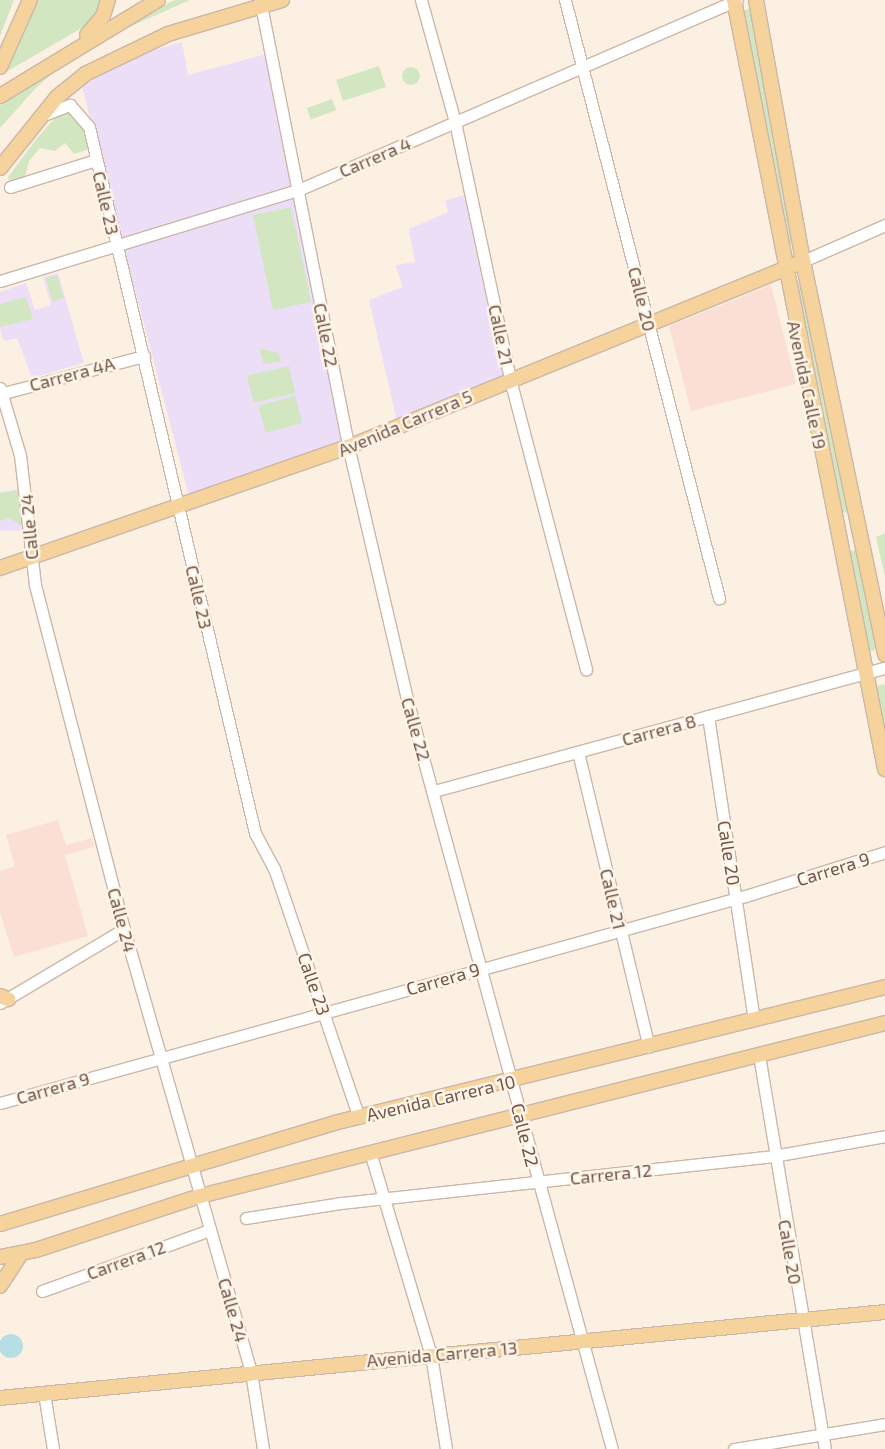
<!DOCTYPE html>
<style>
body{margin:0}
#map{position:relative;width:885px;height:1449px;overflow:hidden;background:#fbf0e1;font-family:"Exo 2",sans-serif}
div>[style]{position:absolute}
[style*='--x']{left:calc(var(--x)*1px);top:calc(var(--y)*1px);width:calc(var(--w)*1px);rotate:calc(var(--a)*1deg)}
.commercial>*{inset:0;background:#fbdfd5}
.education>*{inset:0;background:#eddef7}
.green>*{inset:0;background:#d2e7c1;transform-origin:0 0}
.round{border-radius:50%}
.water>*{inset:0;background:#b7dee3}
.roads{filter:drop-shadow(1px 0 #cab7a9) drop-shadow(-1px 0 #cab7a9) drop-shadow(0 1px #cab7a9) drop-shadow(0 -1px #cab7a9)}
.minor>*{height:11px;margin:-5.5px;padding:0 5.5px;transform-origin:5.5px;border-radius:5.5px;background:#fff}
.major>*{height:14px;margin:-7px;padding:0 7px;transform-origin:7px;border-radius:7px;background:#f6d29c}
span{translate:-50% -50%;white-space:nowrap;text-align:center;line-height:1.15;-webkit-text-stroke:5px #fef4e7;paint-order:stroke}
.street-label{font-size:18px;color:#70564a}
</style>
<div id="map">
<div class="commercial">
<div style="clip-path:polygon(771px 285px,796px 384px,691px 411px,669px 326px)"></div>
<div style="clip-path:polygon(58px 820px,66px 845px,92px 838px,94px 847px,65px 855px,88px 936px,14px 957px,0 913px,0 871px,15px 866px,6px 835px)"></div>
</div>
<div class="education">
<div style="clip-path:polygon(182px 42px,188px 75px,266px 54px,343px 443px,189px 496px,82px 87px,122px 59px)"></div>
<div style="clip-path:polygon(464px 195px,503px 375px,397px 421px,369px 300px,403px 287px,395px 265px,415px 262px,409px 229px,448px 212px,445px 201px)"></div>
<div style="clip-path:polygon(58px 273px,84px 363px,32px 378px,17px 338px,4px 341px,0 330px,0 292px,26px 283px,35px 310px,51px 305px,43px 277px)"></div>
<div style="clip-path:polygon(20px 489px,27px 530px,0 531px,0 492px)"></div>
</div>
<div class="green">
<div style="clip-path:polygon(0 0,14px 0,0 36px)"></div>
<div style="clip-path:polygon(36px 0,101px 0,101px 4px,92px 22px,6px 72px)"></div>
<div style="clip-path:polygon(175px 0,190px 0,120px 31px,131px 21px)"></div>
<div style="left:751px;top:9px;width:238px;height:9px;rotate:80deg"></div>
<div style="left:379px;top:66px;width:22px;height:45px;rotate:72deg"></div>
<div class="round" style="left:402px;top:67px;width:18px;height:18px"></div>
<div style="clip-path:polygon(57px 69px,35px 89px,0 128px,0 105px)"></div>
<div style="left:332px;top:99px;width:12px;height:27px;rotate:70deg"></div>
<div style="clip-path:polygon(71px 109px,80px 115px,90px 149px,74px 154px,65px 143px,55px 151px,40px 148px,29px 161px,25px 177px,10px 184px,8px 177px,38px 137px,54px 119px)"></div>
<div style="left:291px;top:207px;width:97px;height:39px;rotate:78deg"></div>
<div style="left:57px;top:275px;width:24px;height:12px;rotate:73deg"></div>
<div style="left:800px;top:283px;width:234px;height:9px;rotate:78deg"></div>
<div style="clip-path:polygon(26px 297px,33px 319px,0 327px,0 304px)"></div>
<div style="clip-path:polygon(259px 348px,279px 353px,281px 361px,264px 364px)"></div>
<div style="left:289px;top:366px;width:28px;height:43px;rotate:77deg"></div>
<div style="left:295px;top:396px;width:28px;height:38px;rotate:75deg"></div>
<div style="clip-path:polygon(20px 490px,26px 528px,9px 518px,0 521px,0 493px)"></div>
<div style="clip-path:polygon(885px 533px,885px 577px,876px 537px)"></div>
<div style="left:856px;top:550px;width:102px;height:10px;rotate:78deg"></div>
<div style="clip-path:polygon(885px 684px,885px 725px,877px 686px)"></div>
</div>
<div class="water">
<div class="round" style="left:-1px;top:1334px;width:24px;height:24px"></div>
</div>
<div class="roads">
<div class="minor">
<div style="--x:260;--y:0;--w:463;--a:78.8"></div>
<div style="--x:350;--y:454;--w:256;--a:76.9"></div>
<div style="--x:408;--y:703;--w:773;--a:74.71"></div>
<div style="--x:421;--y:0;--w:127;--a:74.4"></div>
<div style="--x:455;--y:122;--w:271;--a:77.9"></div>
<div style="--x:512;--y:387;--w:292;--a:75.3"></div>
<div style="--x:565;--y:0;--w:618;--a:75.56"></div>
<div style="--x:46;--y:114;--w:26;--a:-21"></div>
<div style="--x:70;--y:105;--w:29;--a:49"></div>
<div style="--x:89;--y:127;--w:725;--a:76.77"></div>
<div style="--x:255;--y:833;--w:40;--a:62"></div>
<div style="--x:274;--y:868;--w:264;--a:71.2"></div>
<div style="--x:10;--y:187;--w:90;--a:-17.4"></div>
<div style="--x:803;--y:261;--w:90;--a:-23.7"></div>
<div style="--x:0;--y:281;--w:312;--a:-17"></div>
<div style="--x:298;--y:190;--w:478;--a:-23.4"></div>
<div style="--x:0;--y:388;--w:70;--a:73.4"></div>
<div style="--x:20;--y:455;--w:131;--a:83.4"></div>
<div style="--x:35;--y:585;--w:355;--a:75.5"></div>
<div style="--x:124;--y:929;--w:461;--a:74"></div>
<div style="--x:251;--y:1372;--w:78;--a:81.1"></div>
<div style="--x:0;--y:394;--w:149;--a:-14.8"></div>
<div style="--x:708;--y:716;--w:307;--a:81.4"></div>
<div style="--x:578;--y:752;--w:303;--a:76.5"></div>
<div style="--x:434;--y:791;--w:467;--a:-15.3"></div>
<div style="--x:0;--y:1003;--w:144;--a:-30.8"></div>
<div style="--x:759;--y:1055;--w:399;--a:80.5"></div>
<div style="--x:0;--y:1103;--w:773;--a:-15.53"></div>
<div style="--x:745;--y:896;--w:147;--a:-17.4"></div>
<div style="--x:370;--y:1152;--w:212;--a:73.3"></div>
<div style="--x:431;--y:1355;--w:95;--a:80.9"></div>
<div style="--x:246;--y:1218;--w:96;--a:-9"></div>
<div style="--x:341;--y:1203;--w:435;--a:-6.2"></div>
<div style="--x:773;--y:1156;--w:114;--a:-10.1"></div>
<div style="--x:42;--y:1291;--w:179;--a:-20"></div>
<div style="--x:44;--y:1393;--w:57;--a:80.9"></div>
<div style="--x:734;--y:1449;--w:153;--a:-9.4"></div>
</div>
<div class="major">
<div style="--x:734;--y:0;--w:784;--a:78.89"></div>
<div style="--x:756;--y:0;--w:265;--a:79.8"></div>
<div style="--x:803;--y:261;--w:402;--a:78.2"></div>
<div style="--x:87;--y:35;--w:25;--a:-50"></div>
<div style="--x:103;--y:16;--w:17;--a:-73"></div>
<div style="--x:0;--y:67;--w:73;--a:-65.9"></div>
<div style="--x:0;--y:96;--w:185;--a:-31.3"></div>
<div style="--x:0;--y:168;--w:91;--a:-51.2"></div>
<div style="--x:57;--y:97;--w:36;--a:-39"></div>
<div style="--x:85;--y:74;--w:92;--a:-25.7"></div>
<div style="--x:168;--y:34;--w:119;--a:-16.6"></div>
<div style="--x:0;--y:568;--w:368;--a:-19.2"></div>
<div style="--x:348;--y:447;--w:492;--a:-22.2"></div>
<div style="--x:0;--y:996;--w:9;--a:21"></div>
<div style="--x:0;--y:1224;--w:349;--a:-16.8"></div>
<div style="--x:334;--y:1123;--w:568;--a:-13.86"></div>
<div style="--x:0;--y:1257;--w:37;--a:-11"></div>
<div style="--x:36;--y:1250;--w:173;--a:-18.2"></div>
<div style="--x:200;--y:1196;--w:707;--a:-14.17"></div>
<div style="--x:0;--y:1286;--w:38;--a:-57"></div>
<div style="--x:0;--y:1398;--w:889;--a:-5.55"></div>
</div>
</div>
<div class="street-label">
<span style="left:375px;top:157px;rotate:-23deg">Carrera 4</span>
<span style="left:106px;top:203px;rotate:77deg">Calle 23</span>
<span style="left:642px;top:299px;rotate:76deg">Calle 20</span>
<span style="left:326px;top:335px;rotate:79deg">Calle 22</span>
<span style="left:501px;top:335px;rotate:78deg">Calle 21</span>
<span style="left:72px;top:374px;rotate:-15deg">Carrera 4A</span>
<span style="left:807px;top:385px;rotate:78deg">Avenida Calle 19</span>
<span style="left:405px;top:423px;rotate:-23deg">Avenida Carrera 5</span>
<span style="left:29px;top:527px;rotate:-95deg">Calle 24</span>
<span style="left:199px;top:597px;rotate:77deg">Calle 23</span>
<span style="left:416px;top:729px;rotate:74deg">Calle 22</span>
<span style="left:659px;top:730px;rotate:-15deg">Carrera 8</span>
<span style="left:729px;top:853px;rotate:81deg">Calle 20</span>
<span style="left:833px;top:869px;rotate:-17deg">Carrera 9</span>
<span style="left:613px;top:899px;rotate:77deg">Calle 21</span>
<span style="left:122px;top:920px;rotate:75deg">Calle 24</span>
<span style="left:443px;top:979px;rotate:-16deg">Carrera 9</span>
<span style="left:314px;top:984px;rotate:71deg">Calle 23</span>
<span style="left:53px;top:1088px;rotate:-16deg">Carrera 9</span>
<span style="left:441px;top:1098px;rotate:-13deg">Avenida Carrera 10</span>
<span style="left:525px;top:1135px;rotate:76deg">Calle 22</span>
<span style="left:611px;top:1174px;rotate:-6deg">Carrera 12</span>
<span style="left:790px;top:1252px;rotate:80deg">Calle 20</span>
<span style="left:126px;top:1260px;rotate:-20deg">Carrera 12</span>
<span style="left:233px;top:1310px;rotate:74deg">Calle 24</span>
<span style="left:442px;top:1354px;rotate:-5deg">Avenida Carrera 13</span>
</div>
</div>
